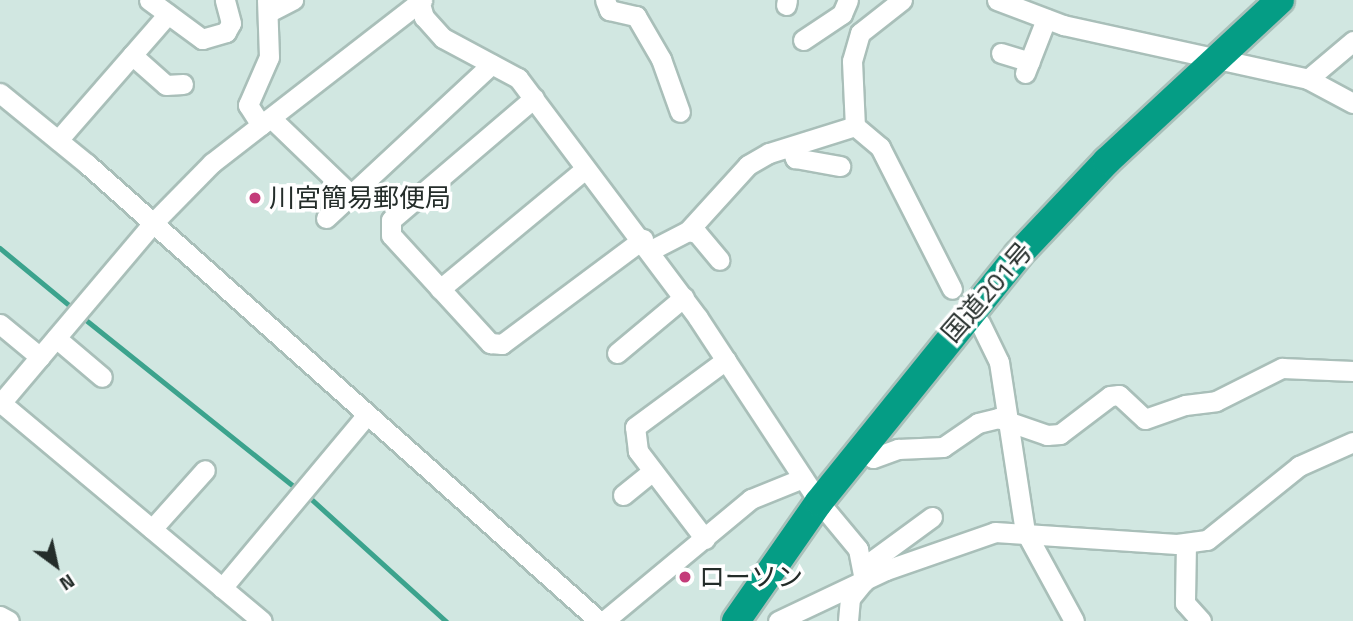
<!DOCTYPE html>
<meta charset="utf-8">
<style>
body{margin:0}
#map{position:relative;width:1353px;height:621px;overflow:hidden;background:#d1e7e1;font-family:"Titillium Web","Noto Sans JP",sans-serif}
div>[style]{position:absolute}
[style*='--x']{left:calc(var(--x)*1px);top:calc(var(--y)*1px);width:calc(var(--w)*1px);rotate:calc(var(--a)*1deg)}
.stream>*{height:4.5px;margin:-2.25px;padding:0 2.25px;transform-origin:2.25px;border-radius:2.25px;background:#3ca38d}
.roads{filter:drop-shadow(2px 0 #a9bfb9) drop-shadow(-2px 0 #a9bfb9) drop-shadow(0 2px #a9bfb9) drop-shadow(0 -2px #a9bfb9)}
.minor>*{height:19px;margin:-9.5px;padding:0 9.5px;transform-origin:9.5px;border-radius:9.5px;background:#fff}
.highway>*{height:28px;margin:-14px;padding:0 14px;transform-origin:14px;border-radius:14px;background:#059d85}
.dots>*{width:19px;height:19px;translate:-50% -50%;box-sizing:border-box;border:4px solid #fff;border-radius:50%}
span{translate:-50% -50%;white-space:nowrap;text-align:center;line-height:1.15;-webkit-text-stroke:7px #fff;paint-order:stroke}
.poi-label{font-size:26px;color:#242d2a}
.left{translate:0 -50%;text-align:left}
.street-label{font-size:26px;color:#242d2a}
.north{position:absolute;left:21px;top:530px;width:70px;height:70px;-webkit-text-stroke:5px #fff;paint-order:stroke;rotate:147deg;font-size:19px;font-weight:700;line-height:28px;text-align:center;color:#242d2a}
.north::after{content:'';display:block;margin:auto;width:24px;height:32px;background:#242d2a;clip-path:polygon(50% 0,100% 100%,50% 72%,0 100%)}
</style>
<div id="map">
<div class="stream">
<div style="--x:0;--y:248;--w:96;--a:39.5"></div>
<div style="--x:80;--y:315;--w:278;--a:38.7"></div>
<div style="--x:307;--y:495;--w:188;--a:42.2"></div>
</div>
<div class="roads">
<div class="minor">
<div style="--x:149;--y:0;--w:66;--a:36.3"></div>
<div style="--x:202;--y:39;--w:25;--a:-16"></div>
<div style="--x:226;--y:32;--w:10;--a:-61"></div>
<div style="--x:231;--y:23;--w:24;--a:-105"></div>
<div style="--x:419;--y:0;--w:18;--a:74"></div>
<div style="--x:424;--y:17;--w:28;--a:48"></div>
<div style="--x:443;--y:38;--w:85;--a:28.1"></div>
<div style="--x:518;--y:78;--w:300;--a:53.1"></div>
<div style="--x:698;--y:318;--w:220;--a:56.7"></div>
<div style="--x:819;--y:502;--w:61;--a:50.3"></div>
<div style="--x:858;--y:549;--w:33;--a:79"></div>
<div style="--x:864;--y:581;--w:22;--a:129"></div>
<div style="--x:850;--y:598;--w:23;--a:95"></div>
<div style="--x:605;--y:0;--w:11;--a:68"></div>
<div style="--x:609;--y:10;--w:28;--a:13"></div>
<div style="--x:636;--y:16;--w:50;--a:59.8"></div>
<div style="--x:661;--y:59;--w:56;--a:70.3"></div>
<div style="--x:902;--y:0;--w:53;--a:141.8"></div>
<div style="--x:860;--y:33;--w:29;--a:106"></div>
<div style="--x:852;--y:61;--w:65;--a:87.4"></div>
<div style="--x:855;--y:126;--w:33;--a:40"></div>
<div style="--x:880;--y:147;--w:159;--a:63.1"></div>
<div style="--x:997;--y:0;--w:71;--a:20.7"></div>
<div style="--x:1063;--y:25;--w:251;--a:12.4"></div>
<div style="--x:1308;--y:79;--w:51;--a:28.1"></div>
<div style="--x:786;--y:5;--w:5;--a:-79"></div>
<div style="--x:271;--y:11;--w:25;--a:-27"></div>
<div style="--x:803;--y:40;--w:47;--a:-33.7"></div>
<div style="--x:842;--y:14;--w:15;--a:-67"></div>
<div style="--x:1001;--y:53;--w:30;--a:17"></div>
<div style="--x:132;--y:55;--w:45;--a:41.4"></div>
<div style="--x:166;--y:85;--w:17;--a:-3"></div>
<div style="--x:1025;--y:73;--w:58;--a:-68.7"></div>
<div style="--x:1308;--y:79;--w:59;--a:-40.2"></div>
<div style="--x:0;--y:93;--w:112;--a:39.2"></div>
<div style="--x:87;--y:164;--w:686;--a:41.75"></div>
<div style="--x:534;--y:98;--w:188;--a:139.5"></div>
<div style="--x:391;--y:220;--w:15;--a:90"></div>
<div style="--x:391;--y:235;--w:147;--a:47.5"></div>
<div style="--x:490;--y:343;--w:12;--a:5"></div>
<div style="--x:502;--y:344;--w:176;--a:-36.7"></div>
<div style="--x:271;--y:118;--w:111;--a:43.9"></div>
<div style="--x:261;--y:125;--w:24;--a:-123"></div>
<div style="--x:248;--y:105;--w:52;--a:-66.4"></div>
<div style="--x:269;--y:57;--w:57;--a:-92"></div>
<div style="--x:58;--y:140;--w:167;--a:-48.9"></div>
<div style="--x:791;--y:147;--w:12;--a:70"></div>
<div style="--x:795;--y:158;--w:46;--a:10.1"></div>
<div style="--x:326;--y:218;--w:226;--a:-42.9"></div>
<div style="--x:688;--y:231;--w:9;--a:13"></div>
<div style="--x:697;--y:233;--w:35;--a:50"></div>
<div style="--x:651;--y:250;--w:42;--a:-27.2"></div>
<div style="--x:688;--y:231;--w:89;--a:-47.7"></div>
<div style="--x:748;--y:165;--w:24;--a:-30"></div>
<div style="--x:769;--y:153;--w:90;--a:-17.4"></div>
<div style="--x:440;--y:289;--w:188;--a:-39.6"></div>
<div style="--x:980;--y:323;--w:43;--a:64"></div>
<div style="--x:999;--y:362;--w:171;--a:81.3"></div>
<div style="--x:1025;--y:531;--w:102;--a:61.4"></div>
<div style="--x:0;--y:324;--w:52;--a:39.5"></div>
<div style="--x:56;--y:338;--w:60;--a:40.3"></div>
<div style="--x:617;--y:353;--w:87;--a:-39.9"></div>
<div style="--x:0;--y:402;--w:341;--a:39.9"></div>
<div style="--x:0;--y:404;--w:234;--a:-49.8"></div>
<div style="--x:151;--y:225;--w:87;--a:-45.5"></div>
<div style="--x:212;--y:163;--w:266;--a:-37.8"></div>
<div style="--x:861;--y:450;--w:14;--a:34"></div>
<div style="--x:873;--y:458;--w:27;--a:-20"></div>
<div style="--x:898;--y:449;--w:45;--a:-2.5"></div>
<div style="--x:943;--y:447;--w:42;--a:-34.4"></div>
<div style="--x:978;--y:423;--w:21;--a:-14"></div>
<div style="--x:998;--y:418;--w:52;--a:19.1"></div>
<div style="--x:1047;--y:435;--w:13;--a:-4"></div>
<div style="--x:1060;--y:434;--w:63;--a:-37.2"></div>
<div style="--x:1110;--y:396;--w:9;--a:-6"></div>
<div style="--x:1119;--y:395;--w:35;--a:43"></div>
<div style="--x:1145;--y:419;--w:42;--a:-19.3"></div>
<div style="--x:1185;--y:405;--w:31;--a:-7"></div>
<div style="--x:1216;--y:401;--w:74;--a:-26.6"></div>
<div style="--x:1282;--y:368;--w:71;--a:2.4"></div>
<div style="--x:623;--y:495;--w:38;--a:-39"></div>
<div style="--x:152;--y:529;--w:79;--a:-48.1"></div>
<div style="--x:705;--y:539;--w:111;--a:-127.3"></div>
<div style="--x:638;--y:451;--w:24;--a:-97"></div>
<div style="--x:635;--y:427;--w:113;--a:-36.4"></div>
<div style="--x:1186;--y:543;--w:60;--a:91"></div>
<div style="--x:1185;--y:603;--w:24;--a:48"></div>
<div style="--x:865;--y:566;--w:83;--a:-36.2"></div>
<div style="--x:222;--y:588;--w:224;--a:-50.1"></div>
<div style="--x:0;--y:616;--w:10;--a:29"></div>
<div style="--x:604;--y:621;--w:191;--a:-39.7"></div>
<div style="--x:751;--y:499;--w:56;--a:-22"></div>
<div style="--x:778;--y:621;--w:119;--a:-25.3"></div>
<div style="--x:886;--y:570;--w:115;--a:-19.2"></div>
<div style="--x:995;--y:532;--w:182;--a:3.8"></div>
<div style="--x:1177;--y:544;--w:30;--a:-8"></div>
<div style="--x:1207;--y:540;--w:118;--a:-38.8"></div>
<div style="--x:1299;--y:466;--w:59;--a:-24"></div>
</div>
<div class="highway">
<div style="--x:736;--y:621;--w:145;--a:-55.1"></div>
<div style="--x:819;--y:502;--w:317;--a:-51.1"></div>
<div style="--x:1018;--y:255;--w:129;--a:-46.6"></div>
<div style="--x:1107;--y:161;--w:236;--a:-42.9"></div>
</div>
</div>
<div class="dots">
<div style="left:255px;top:198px;background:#c43c7a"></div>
<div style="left:685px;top:577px;background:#c43c7a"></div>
</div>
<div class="poi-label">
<span class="left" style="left:269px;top:198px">川宮簡易郵便局</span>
<span class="left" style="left:699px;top:577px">ローソン</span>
</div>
<div class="street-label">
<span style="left:987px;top:292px;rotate:-49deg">国道201号</span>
</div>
<div class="north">N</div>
</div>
